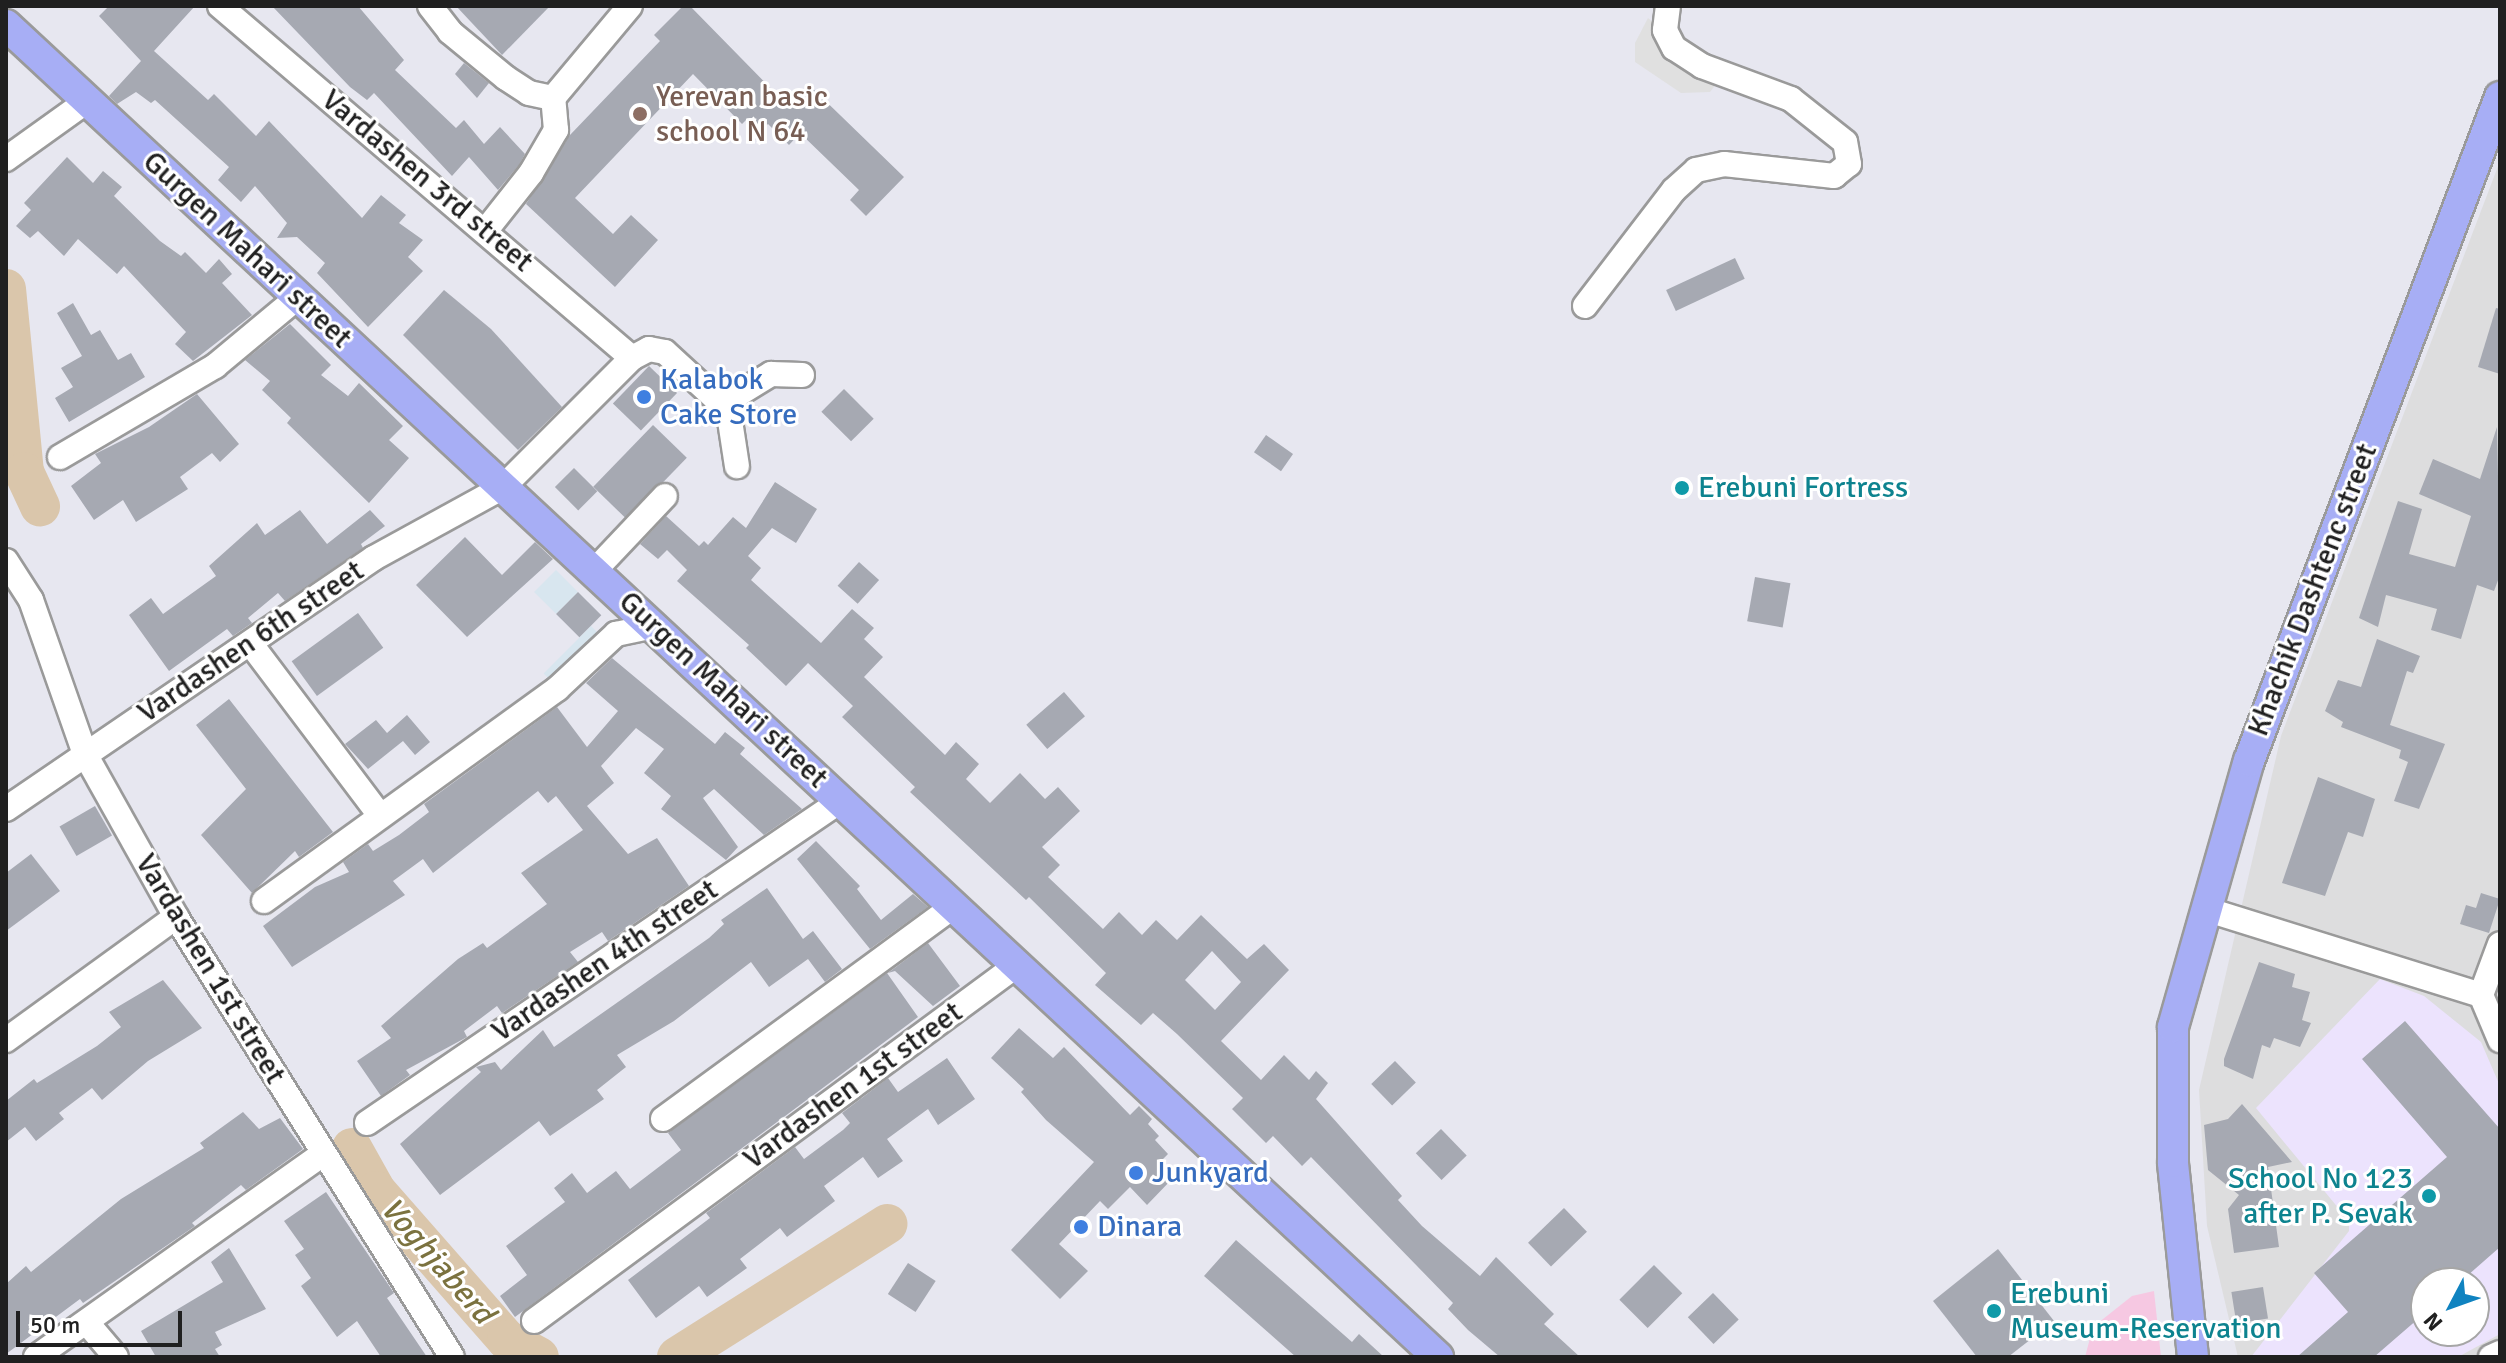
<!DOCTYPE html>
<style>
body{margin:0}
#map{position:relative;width:2506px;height:1363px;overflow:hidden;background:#e7e7f0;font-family:Signika,sans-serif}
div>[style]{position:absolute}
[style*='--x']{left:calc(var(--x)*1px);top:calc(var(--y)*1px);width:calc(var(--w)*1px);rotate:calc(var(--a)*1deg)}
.residential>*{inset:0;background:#ddddde}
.commercial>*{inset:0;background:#d8e6ef;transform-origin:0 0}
.education>*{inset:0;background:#ece3fd}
.park>*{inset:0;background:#f6c8e2}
.parking>*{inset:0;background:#e0e0e0}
.river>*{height:40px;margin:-20px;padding:0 20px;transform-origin:20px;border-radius:20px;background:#dac6ab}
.building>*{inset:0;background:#a6a9b2;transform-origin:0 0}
.roads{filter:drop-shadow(2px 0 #9a9a9a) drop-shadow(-2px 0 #9a9a9a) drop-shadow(0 2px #9a9a9a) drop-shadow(0 -2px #9a9a9a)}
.minor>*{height:24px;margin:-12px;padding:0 12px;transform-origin:12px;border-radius:12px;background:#fff}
.major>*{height:30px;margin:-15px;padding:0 15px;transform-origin:15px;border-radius:15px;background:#a7aef5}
.dots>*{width:22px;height:22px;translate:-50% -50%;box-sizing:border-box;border:4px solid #fff;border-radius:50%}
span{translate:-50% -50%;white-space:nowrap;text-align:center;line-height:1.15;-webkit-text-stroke:6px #fff;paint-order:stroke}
.education-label{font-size:30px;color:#785e54}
.left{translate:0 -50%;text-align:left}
.street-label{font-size:30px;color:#202020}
.shop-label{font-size:30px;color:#366cbe}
.culture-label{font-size:30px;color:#0d838f}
.right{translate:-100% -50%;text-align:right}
.water-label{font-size:32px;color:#7b723f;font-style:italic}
.frame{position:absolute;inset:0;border:8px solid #202020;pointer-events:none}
.north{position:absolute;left:2410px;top:1267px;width:80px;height:80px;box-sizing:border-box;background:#fff;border:2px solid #a6a6a6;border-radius:50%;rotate:229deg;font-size:22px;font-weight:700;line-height:32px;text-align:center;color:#202020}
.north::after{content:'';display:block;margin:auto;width:28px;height:36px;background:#1083c0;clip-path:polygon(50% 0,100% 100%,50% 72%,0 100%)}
.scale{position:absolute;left:16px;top:1311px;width:166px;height:36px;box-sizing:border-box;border:4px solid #202020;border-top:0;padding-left:10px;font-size:24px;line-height:28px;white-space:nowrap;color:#202020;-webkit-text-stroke:6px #fff;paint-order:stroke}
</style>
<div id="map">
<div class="residential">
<div style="clip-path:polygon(evenodd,2500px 161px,2500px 1357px,2238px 1357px,2207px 1226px,2199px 1090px,2281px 736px,2500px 161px,2426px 1283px,2474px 1283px,2474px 1331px,2426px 1331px,2426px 1283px)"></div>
</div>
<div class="commercial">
<div style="left:556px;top:570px;width:31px;height:31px;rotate:45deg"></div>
<div style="left:591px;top:626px;width:11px;height:67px;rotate:45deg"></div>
</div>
<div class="education">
<div style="clip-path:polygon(evenodd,2380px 979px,2424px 996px,2481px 1042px,2500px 1086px,2500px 1334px,2458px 1357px,2251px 1357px,2349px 1231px,2349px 1221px,2256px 1108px,2380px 979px,2426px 1283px,2474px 1283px,2474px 1331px,2426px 1331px,2426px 1283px)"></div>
</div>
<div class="park">
<div style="clip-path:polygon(2154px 1291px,2161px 1357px,2085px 1357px,2093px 1327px,2132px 1296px)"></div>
</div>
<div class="parking">
<div style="clip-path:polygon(1648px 18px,1720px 79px,1710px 92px,1681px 93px,1635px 62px,1635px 43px)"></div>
</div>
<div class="river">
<div style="--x:6;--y:289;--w:184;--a:84.4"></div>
<div style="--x:24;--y:472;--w:38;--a:65"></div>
<div style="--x:352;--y:1148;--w:49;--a:60.8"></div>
<div style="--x:376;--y:1191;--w:198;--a:48.7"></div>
<div style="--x:507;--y:1340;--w:36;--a:28"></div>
<div style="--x:677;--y:1357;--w:249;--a:-32.3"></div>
</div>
<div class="building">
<div style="clip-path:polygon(109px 6px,195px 6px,154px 51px,208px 100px,214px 94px,256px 136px,269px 121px,362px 218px,381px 195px,406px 215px,399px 223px,423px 240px,408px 257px,423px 271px,368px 327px,317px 273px,325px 263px,297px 237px,277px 238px,287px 223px,255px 186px,241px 202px,218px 180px,229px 167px,155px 100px,151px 103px,136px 92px,117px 104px,109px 96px,141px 61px,99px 16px)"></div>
<div style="clip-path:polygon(272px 6px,358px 6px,404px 60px,395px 70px,456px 128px,464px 120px,484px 144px,500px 127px,525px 154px,519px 165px,498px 190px,469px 157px,452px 176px,374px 93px,367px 100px,350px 87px)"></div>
<div style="clip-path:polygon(456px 6px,550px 6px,502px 55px)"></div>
<div style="clip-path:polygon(683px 6px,690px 6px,788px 106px,809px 85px,904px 177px,866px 216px,850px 200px,859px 190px,800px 133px,789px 145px,768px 124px,760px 131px,748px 118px,742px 124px,693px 74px,575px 198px,613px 234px,631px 215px,658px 240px,615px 287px,526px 204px,570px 135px,660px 41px,654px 35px)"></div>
<div style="clip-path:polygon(464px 63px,489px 83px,477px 98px,455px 74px)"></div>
<div style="clip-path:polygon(67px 157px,93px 183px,103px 171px,122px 187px,114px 196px,160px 241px,181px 256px,185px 252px,206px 273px,219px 259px,232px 274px,222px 283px,252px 315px,193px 361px,175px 344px,186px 332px,124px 266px,117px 274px,78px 239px,64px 256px,38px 231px,30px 238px,16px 226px,31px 210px,24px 203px)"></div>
<div style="left:1735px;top:258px;width:23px;height:76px;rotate:65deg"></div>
<div style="clip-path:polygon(444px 290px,491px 329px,562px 407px,518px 450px,403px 335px)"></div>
<div style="clip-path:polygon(73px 303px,91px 335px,100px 330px,118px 360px,131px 353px,145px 377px,69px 422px,55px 398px,73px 387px,61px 368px,82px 356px,57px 313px)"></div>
<div style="clip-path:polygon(2496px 308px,2500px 309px,2500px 374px,2478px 367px)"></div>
<div style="clip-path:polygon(290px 324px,331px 365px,321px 375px,348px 396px,359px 383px,403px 426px,389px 440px,409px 458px,369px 503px,287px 423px,291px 418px,262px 390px,270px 381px,245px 360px)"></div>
<div style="left:649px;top:366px;width:39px;height:52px;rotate:44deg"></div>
<div style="left:844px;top:389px;width:42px;height:32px;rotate:45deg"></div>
<div style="clip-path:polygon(197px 394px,239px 444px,220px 462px,212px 453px,180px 477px,188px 489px,136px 522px,123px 500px,94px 520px,71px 486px,101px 463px,95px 454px,149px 427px)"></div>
<div style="left:653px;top:425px;width:47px;height:86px;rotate:44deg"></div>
<div style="clip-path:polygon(2497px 427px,2500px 575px,2494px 591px,2477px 585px,2461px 639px,2431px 630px,2437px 609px,2386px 595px,2378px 627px,2359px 618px,2398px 501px,2422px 509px,2409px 554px,2455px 567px,2471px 516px,2419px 494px,2433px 459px,2480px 479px)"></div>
<div style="left:1266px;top:435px;width:33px;height:21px;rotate:35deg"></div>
<div style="left:574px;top:468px;width:33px;height:27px;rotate:45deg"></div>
<div style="clip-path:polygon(evenodd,775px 482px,817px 509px,796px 543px,772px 528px,748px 556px,761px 568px,751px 580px,821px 643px,852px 609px,874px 628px,864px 639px,883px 657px,864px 677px,945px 755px,956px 742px,979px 764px,966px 779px,990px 803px,1020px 773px,1045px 799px,1058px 787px,1080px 811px,1042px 847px,1060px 865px,1048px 877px,1103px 929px,1119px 912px,1142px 935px,1156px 920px,1177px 940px,1201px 915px,1247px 959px,1264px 944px,1289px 970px,1221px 1041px,1261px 1080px,1284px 1055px,1309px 1080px,1316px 1071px,1328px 1083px,1316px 1099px,1402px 1196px,1398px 1200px,1422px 1226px,1480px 1276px,1496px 1257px,1554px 1314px,1544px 1324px,1580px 1357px,1500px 1357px,1468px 1330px,1448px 1309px,1453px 1303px,1311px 1157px,1302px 1166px,1273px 1136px,1266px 1143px,1232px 1109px,1243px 1098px,1177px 1034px,1153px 1013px,1141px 1025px,1095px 985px,1106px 973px,1029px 897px,1026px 900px,910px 792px,915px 787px,842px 717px,853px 706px,808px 663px,786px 686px,746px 648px,749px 645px,677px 581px,687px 570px,667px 550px,658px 559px,640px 544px,666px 516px,699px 546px,704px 541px,708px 545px,733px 517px,746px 528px,775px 482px,1212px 951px,1241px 982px,1215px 1010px,1185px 980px,1212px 951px)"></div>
<div style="clip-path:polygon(300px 510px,327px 544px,370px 510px,385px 526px,361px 544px,363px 548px,285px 601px,278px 593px,248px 618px,252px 623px,233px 636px,227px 629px,169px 671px,129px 615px,151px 598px,163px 614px,216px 576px,209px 566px,257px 523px,265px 535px)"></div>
<div style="clip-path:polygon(465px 537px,502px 575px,535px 542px,553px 559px,467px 637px,416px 585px)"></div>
<div style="left:859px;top:562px;width:27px;height:32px;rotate:42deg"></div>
<div style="left:1755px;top:577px;width:36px;height:45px;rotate:10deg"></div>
<div style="left:578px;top:592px;width:33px;height:31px;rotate:45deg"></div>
<div style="left:358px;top:613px;width:43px;height:82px;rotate:54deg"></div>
<div style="clip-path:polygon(2377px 639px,2420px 656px,2413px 673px,2407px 671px,2390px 725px,2445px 744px,2419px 809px,2394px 801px,2408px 762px,2399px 758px,2401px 750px,2341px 727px,2343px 722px,2325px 711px,2338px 680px,2361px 687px)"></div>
<div style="clip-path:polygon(612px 658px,715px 744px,725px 732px,745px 748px,740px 754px,802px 809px,764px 835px,714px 789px,703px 798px,738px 847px,726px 860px,661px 809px,671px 796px,644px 773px,664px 749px,636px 728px,601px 766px,614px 783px,587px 806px,628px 854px,657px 838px,689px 886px,608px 941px,602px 932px,570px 952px,578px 962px,502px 1013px,497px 1006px,464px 1031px,467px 1037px,406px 1070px,410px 1075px,381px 1096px,357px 1061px,391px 1038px,381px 1026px,458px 959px,483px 943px,487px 948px,547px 904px,521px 873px,583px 830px,556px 796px,548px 803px,538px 791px,433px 873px,423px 859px,393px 881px,405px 895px,292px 967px,263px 926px,315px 887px,349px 872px,343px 862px,368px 844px,373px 851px,399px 835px,429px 812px,424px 804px,557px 707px,587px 747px,618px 711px,586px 683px)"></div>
<div style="left:1064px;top:692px;width:32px;height:50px;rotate:49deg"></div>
<div style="clip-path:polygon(229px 699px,333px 832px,299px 857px,295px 851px,252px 893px,201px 835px,246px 789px,196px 725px)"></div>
<div style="clip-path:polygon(407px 715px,430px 742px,415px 755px,403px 741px,368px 769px,345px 744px,376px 720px,387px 733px)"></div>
<div style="clip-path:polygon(2318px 777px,2375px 799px,2363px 837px,2348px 832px,2325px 896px,2282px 883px)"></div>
<div style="left:95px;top:806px;width:34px;height:41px;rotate:60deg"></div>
<div style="clip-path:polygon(816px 841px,860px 886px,857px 889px,881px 920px,913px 894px,928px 907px,870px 949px,797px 859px)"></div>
<div style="clip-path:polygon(31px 854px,60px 891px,6px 931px,6px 873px)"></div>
<div style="clip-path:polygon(767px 888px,803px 939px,813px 931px,842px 969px,825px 982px,808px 959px,769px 987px,751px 962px,674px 1021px,617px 1055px,626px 1067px,597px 1090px,604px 1099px,550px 1136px,539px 1121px,440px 1195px,400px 1144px,481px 1072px,476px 1067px,495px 1062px,501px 1070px,543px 1030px,554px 1047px,709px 938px,724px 924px,721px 920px)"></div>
<div style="clip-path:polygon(2481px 893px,2500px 899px,2489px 933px,2460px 924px,2466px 905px,2476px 908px)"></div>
<div style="clip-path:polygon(928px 943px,960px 986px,933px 1006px,895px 971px,888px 973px)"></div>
<div style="clip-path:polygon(2259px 962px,2295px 974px,2292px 987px,2310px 992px,2302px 1020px,2311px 1023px,2300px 1047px,2274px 1038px,2270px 1048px,2262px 1045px,2253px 1079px,2224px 1066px,2224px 1059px)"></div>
<div style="clip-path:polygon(887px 973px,918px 1017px,515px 1317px,500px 1296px,527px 1275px,506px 1246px,565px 1202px,554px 1188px,572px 1173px,587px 1193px,616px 1171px,630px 1189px,681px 1150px,668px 1133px)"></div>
<div style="clip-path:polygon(163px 980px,202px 1028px,148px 1061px,102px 1100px,92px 1088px,59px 1113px,64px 1119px,36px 1141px,25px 1127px,6px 1142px,6px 1101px,34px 1079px,37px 1083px,97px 1046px,121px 1027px,109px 1012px)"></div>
<div style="clip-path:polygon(2405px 1021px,2500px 1129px,2500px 1247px,2459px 1283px,2426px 1283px,2426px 1312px,2374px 1357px,2297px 1357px,2348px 1312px,2314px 1273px,2447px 1157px,2362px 1059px)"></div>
<div style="clip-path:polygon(1019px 1028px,1053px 1058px,1064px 1047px,1130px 1115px,1139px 1106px,1152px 1119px,1148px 1124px,1159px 1136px,1155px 1140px,1168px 1154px,1158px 1164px,1173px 1178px,1147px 1205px,1130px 1187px,1108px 1209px,1100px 1201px,1059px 1244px,1088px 1271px,1060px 1299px,1011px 1250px,1094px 1162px,1046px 1120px,1021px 1092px,1024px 1089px,991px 1058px)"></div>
<div style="clip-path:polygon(947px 1058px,975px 1099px,938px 1125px,928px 1109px,887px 1139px,903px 1161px,878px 1178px,863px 1157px,824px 1186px,835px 1201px,787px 1237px,780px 1228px,740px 1259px,747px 1268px,707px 1297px,699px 1286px,656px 1318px,628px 1280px,710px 1218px,706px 1213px,795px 1147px,804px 1159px,843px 1130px,850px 1123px,842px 1113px,888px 1078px,898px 1092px)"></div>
<div style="left:1395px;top:1061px;width:30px;height:33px;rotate:46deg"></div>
<div style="clip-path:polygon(2242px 1104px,2292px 1162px,2268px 1167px,2279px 1247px,2234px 1253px,2228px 1209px,2239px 1195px,2208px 1170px,2204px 1125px,2228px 1119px)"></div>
<div style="clip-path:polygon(243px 1112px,259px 1129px,280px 1118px,303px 1149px,246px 1190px,241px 1185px,192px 1223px,195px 1226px,83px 1303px,80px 1299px,6px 1354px,6px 1284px,26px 1266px,31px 1272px,121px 1199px,204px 1148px,200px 1143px)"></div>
<div style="left:1441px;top:1129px;width:37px;height:35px;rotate:46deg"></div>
<div style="clip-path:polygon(326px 1192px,394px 1293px,387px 1298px,427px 1357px,381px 1357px,357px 1321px,337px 1337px,301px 1286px,311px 1278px,295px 1255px,304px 1249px,284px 1221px)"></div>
<div style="left:1564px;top:1208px;width:33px;height:50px;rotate:46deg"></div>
<div style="clip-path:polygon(1236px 1240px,1352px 1342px,1359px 1334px,1384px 1357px,1296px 1357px,1204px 1276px)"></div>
<div style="clip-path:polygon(229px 1248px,266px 1309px,215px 1332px,222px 1345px,215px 1349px,220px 1357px,156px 1357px,141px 1331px,223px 1282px,211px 1262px)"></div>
<div style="clip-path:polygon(1998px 1249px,2054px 1321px,2008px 1357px,1977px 1357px,1933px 1301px)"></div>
<div style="left:908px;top:1263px;width:33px;height:37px;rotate:33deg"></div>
<div style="left:1654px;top:1265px;width:40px;height:49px;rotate:45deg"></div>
<div style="left:2263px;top:1287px;width:32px;height:32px;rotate:81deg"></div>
<div style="left:1713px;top:1293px;width:37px;height:35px;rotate:46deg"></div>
</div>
<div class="roads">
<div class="minor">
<div style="--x:220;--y:6;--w:542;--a:40.51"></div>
<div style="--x:430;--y:6;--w:33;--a:52"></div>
<div style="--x:450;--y:32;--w:72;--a:39.4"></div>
<div style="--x:506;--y:78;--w:27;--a:33"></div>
<div style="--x:529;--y:93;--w:25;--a:12"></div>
<div style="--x:6;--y:159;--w:100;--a:-35.6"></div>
<div style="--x:486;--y:230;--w:73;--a:-51.7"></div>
<div style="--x:531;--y:173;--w:50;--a:-59.8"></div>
<div style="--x:556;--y:130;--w:32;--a:-95"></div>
<div style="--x:553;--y:98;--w:120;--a:-50.1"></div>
<div style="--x:1585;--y:306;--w:146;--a:-52.5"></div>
<div style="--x:1674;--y:190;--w:30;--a:-42"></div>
<div style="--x:1696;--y:170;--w:29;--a:-12"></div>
<div style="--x:1724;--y:164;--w:111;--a:6.2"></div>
<div style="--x:1834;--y:176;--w:19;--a:-39"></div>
<div style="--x:1849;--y:164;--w:22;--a:-100"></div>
<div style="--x:1845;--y:142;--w:69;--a:-141.5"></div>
<div style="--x:1791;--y:99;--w:95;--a:-159.7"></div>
<div style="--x:1702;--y:66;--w:33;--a:-147"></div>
<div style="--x:1674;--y:48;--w:20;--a:-117"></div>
<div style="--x:1665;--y:30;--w:24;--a:-83"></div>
<div style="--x:727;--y:401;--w:66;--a:81.3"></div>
<div style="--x:60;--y:457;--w:180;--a:-30.4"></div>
<div style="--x:215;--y:366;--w:108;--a:-39.7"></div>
<div style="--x:6;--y:561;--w:46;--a:57.3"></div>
<div style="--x:31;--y:600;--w:163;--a:70.7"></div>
<div style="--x:85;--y:754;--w:187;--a:60.8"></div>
<div style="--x:176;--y:917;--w:519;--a:57.9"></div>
<div style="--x:594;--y:571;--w:103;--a:-46.6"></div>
<div style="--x:250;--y:643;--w:213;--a:53"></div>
<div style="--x:6;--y:809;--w:445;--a:-34.3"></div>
<div style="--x:374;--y:558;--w:147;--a:-28.8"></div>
<div style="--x:503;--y:487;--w:182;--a:-45"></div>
<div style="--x:632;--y:358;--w:19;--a:-28"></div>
<div style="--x:649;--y:349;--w:16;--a:11"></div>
<div style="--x:665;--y:352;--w:68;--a:42.6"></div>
<div style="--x:715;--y:398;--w:12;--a:14"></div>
<div style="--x:727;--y:401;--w:52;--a:-31.5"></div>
<div style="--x:771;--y:374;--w:31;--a:2"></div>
<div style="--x:264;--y:901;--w:362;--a:-35.9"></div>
<div style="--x:557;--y:689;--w:81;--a:-43"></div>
<div style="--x:616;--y:634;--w:39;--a:-12"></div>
<div style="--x:2205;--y:909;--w:289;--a:17.3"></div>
<div style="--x:2481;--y:995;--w:54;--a:-69.6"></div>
<div style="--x:2481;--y:995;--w:49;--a:67.1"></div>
<div style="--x:6;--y:1040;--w:210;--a:-35.9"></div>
<div style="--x:663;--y:1119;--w:361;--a:-36.2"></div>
<div style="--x:367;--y:1123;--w:574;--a:-34.22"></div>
<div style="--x:534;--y:1321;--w:600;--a:-36.39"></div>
<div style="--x:88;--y:1324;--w:43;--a:49.7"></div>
<div style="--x:36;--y:1357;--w:352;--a:-35.3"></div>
<div style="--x:2491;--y:1357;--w:10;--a:-24"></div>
</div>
<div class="major">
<div style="--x:6;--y:25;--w:1956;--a:42.93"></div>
<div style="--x:2193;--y:1357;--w:196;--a:-95.9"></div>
<div style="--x:2173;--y:1162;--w:135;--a:-90"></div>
<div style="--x:2173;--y:1027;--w:277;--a:-74.1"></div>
<div style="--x:2249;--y:761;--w:710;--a:-69.29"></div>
</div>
</div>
<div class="dots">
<div style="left:640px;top:114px;background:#8d6e63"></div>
<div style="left:644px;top:397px;background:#3f7fe0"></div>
<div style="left:1682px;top:488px;background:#0f9aa8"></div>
<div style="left:1136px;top:1173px;background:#3f7fe0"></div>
<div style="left:2429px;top:1196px;background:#0f9aa8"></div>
<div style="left:1081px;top:1227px;background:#3f7fe0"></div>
<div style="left:1994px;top:1311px;background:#0f9aa8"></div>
</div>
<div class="education-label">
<span class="left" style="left:656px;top:114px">Yerevan basic<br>school N 64</span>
</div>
<div class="street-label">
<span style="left:427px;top:181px;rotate:40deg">Vardashen 3rd street</span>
<span style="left:247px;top:250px;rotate:43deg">Gurgen Mahari street</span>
<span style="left:2313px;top:590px;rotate:-69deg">Khachik Dashtenc street</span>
<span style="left:251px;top:642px;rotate:-34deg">Vardashen 6th street</span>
<span style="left:723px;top:690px;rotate:43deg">Gurgen Mahari street</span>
<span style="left:605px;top:961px;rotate:-34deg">Vardashen 4th street</span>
<span style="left:210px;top:969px;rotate:59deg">Vardashen 1st street</span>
<span style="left:853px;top:1086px;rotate:-36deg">Vardashen 1st street</span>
</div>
<div class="shop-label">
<span class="left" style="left:660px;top:397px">Kalabok<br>Cake Store</span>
<span class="left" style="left:1152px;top:1173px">Junkyard</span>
<span class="left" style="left:1097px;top:1227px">Dinara</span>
</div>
<div class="culture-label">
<span class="left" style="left:1698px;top:488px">Erebuni Fortress</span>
<span class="right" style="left:2413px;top:1196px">School No 123<br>after P. Sevak</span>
<span class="left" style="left:2010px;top:1311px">Erebuni<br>Museum-Reservation</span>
</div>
<div class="water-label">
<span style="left:437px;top:1261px;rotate:49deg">Voghjaberd</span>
</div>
<div class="frame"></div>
<div class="north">N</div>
<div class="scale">50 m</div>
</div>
